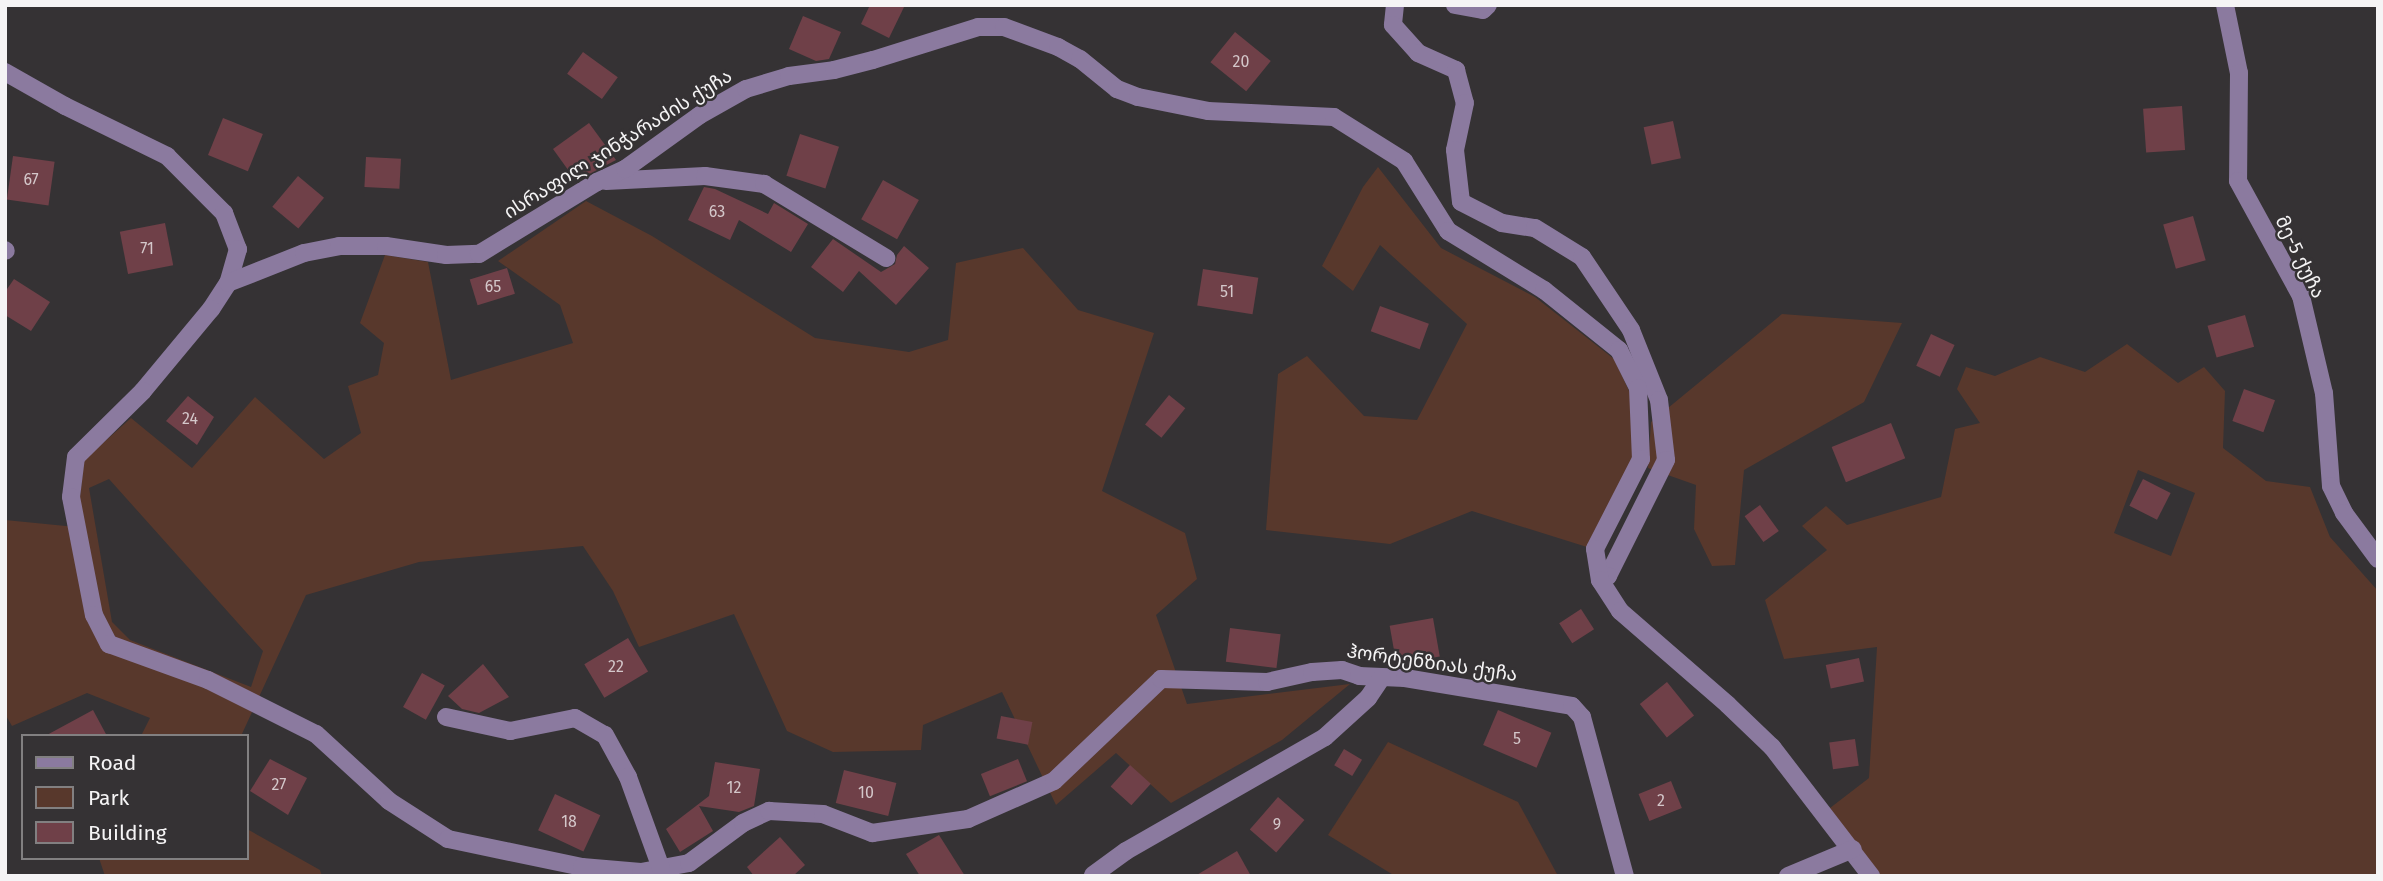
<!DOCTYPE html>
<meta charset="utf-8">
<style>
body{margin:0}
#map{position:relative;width:2383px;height:881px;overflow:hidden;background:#353234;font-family:"Fira Sans","Noto Sans Georgian",sans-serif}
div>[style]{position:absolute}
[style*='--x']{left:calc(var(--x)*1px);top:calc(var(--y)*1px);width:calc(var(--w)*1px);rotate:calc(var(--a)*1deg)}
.green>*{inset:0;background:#58382c}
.building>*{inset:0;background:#6f4048;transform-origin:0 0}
.minor>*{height:18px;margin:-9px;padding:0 9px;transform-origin:9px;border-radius:9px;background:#8b7a9f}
span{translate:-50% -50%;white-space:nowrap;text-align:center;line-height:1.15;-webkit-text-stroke:5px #353234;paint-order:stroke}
.number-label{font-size:16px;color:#d4c7ca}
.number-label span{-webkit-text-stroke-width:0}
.street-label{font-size:19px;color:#f5f4f5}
.frame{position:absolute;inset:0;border:7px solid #f5f4f5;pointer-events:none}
.legend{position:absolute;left:21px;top:734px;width:228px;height:126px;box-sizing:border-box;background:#353234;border:2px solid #828081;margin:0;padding:9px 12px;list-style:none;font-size:21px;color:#f5f4f5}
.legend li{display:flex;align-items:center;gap:14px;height:35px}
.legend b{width:35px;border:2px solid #828081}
</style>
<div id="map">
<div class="green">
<div style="clip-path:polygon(1378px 167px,1441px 248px,1535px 297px,1614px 359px,1630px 393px,1633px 455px,1615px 499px,1587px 547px,1472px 511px,1390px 544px,1266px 530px,1278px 374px,1307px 356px,1364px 416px,1417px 420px,1467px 324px,1380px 245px,1353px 291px,1322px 266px,1363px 187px)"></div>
<div style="clip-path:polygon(evenodd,586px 201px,652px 236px,815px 338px,909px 352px,948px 340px,956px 263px,1023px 248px,1078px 310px,1154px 333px,1102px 491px,1185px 533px,1197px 579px,1156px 615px,1187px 704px,1350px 684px,1282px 740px,1171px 803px,1116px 753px,1056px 805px,1002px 692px,923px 725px,921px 750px,833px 752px,787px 731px,734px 614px,639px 647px,613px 591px,583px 546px,419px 562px,306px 595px,241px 736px,141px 736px,150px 718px,87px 693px,12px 726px,5px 714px,5px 520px,86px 528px,79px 507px,84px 460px,131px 418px,192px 468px,255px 397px,324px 459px,361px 433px,348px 386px,378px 375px,384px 343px,360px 323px,385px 255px,428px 262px,451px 380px,573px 343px,560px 305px,498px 261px,586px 201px,109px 479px,263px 651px,251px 687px,130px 640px,112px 622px,89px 488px,109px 479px)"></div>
<div style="clip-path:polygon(1782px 314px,1902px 323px,1864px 402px,1744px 470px,1735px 565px,1712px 566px,1694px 529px,1696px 485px,1648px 468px,1651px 422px)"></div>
<div style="clip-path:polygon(evenodd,2127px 344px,2178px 383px,2204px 367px,2225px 391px,2223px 448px,2266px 481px,2310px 487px,2330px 537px,2378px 591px,2378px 876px,1878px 876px,1830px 808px,1869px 778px,1877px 647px,1784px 659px,1765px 600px,1827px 550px,1802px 526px,1826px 506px,1847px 525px,1941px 497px,1955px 429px,1980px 423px,1957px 389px,1966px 367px,1995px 376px,2040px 357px,2085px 372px,2127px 344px,2138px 470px,2195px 493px,2171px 556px,2114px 533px,2138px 470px)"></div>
<div style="clip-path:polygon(1388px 742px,1518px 802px,1558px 876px,1395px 876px,1328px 835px)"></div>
<div style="clip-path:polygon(247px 829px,320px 870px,322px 876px,105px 876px,99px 858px,247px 858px)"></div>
</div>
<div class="building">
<div style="clip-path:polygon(870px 5px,905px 5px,889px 38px,861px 24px)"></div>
<div style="clip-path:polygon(803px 16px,841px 32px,829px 59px,816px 61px,789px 49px)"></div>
<div style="left:1235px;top:32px;width:46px;height:39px;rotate:39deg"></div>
<div style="left:583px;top:52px;width:43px;height:27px;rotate:36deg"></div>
<div style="left:2182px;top:106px;width:44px;height:39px;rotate:86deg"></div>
<div style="left:223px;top:118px;width:43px;height:40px;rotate:22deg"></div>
<div style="left:1673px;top:121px;width:38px;height:30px;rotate:78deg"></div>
<div style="clip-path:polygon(589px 123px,616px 160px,576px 181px,553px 149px)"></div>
<div style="left:800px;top:134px;width:41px;height:44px;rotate:18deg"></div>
<div style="left:13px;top:156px;width:42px;height:44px;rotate:8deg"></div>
<div style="left:366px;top:157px;width:35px;height:30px;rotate:3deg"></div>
<div style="left:298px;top:176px;width:34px;height:40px;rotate:40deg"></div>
<div style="left:883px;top:180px;width:41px;height:45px;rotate:29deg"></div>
<div style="clip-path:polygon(704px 187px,715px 189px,768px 214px,774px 203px,808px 224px,791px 252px,739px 220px,730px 240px,688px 220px)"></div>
<div style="left:2193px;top:216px;width:46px;height:31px;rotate:74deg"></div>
<div style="left:165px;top:223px;width:43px;height:46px;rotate:79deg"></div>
<div style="clip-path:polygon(833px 239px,881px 272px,895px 264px,897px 255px,904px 246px,929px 268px,896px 305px,859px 271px,843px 292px,811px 267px)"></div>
<div style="left:507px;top:268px;width:27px;height:39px;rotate:73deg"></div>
<div style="left:1203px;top:269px;width:56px;height:37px;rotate:9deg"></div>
<div style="clip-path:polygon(14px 279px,50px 302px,31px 331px,5px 315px,5px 292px)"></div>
<div style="left:1380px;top:306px;width:52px;height:27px;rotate:20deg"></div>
<div style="left:2245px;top:315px;width:33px;height:39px;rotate:74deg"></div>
<div style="left:1931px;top:334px;width:26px;height:35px;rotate:25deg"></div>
<div style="left:2244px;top:389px;width:33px;height:34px;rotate:20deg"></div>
<div style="left:1169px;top:395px;width:21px;height:38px;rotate:39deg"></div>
<div style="clip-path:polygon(188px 396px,214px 417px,197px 445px,166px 421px)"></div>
<div style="left:1891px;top:423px;width:38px;height:64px;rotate:68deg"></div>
<div style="left:2143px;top:479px;width:31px;height:30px;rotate:27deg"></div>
<div style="left:1760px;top:505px;width:32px;height:19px;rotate:54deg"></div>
<div style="left:1581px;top:609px;width:24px;height:26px;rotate:57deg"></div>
<div style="left:1433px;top:618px;width:39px;height:44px;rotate:80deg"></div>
<div style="left:1230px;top:628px;width:51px;height:34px;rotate:7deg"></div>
<div style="left:628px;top:638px;width:39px;height:51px;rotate:59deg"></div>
<div style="left:1859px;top:658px;width:24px;height:34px;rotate:78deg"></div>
<div style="clip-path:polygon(483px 664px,509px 697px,479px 713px,462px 709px,448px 696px)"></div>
<div style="left:422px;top:673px;width:26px;height:39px;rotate:29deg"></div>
<div style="left:1667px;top:682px;width:43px;height:35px;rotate:51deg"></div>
<div style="clip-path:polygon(93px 710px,107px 736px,45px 736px)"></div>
<div style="left:1498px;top:710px;width:58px;height:38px;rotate:23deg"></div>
<div style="left:1001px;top:716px;width:32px;height:23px;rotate:11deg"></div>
<div style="left:1855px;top:739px;width:27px;height:26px;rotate:82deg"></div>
<div style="left:1344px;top:749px;width:21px;height:19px;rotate:31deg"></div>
<div style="clip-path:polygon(270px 759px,307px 778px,288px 815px,250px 791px)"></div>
<div style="left:1018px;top:759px;width:24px;height:40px;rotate:68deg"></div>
<div style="clip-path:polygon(715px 762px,760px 769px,754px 806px,739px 812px,699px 806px,713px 831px,680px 852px,666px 829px,709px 796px)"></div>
<div style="left:1130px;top:765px;width:28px;height:29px;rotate:42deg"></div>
<div style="left:844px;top:770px;width:54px;height:34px;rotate:14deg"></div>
<div style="left:1671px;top:781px;width:29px;height:35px;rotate:68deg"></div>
<div style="left:555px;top:794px;width:50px;height:40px;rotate:25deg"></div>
<div style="left:1278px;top:797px;width:35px;height:43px;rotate:41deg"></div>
<div style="clip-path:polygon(939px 835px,965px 876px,920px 876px,906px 854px)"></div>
<div style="clip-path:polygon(780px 837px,805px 865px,793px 876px,754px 876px,747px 867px)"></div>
<div style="clip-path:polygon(1237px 851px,1251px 876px,1195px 876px)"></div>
</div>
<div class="minor">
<div style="--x:1395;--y:5;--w:20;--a:96"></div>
<div style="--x:1393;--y:25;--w:38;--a:48"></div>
<div style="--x:1418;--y:53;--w:42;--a:24.1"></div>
<div style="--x:1456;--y:70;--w:34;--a:75"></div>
<div style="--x:1465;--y:103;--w:48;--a:102"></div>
<div style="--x:1455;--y:150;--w:52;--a:83.4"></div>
<div style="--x:1461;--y:202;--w:46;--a:27.1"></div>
<div style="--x:1502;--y:223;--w:33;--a:9"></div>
<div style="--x:1535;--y:228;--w:55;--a:31.7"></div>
<div style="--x:1582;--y:257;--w:88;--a:56.1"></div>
<div style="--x:1631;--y:330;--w:75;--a:68.2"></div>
<div style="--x:1659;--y:400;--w:60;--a:83.3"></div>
<div style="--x:1666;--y:460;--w:130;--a:116.6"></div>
<div style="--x:1608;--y:576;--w:9;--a:153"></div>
<div style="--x:1455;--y:5;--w:28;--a:10"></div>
<div style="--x:1483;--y:10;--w:7;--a:-45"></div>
<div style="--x:2225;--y:5;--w:69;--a:78.4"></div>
<div style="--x:2239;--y:73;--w:108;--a:90.5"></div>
<div style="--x:2238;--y:181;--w:131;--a:61.3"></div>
<div style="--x:2301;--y:296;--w:100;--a:76.7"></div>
<div style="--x:2324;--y:393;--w:93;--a:85.7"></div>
<div style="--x:2331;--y:486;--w:30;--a:64"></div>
<div style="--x:2344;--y:513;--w:57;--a:53.5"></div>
<div style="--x:5;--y:72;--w:69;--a:29.5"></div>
<div style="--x:65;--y:106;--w:114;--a:26.1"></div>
<div style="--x:167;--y:156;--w:81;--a:45"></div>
<div style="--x:224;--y:213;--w:39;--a:69"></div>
<div style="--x:238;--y:249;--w:35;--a:106"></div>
<div style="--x:228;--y:283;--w:31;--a:123"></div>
<div style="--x:211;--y:309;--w:107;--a:129.7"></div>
<div style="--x:143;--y:391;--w:94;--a:135.4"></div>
<div style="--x:76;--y:457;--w:40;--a:97.1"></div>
<div style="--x:71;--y:497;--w:120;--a:79"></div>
<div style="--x:94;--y:615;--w:33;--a:63"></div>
<div style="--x:109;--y:644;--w:105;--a:20"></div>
<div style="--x:208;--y:680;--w:121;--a:26.6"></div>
<div style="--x:316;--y:734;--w:99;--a:42.5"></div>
<div style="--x:389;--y:801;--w:70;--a:32.8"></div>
<div style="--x:448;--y:839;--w:137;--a:11.8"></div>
<div style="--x:582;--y:867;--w:59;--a:4.8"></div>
<div style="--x:641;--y:872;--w:49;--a:-10.6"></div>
<div style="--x:689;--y:863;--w:67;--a:-36.5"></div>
<div style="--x:743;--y:823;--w:29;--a:-25"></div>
<div style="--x:769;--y:811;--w:54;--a:3.2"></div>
<div style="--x:823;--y:814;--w:53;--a:21.2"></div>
<div style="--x:872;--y:833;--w:97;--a:-8.3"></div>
<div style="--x:968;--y:819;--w:94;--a:-23.8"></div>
<div style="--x:1054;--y:781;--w:148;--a:-43.6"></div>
<div style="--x:1161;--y:679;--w:106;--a:1.6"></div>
<div style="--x:1267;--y:682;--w:46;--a:-12.5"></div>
<div style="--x:1312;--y:672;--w:30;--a:-4"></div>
<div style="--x:1342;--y:670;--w:18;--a:19"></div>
<div style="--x:1359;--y:676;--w:46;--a:2.5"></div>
<div style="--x:1405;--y:678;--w:169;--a:9.5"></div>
<div style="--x:1572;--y:706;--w:15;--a:48"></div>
<div style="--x:1582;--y:717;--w:165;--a:74.9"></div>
<div style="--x:606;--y:181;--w:99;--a:-2.9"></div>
<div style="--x:705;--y:176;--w:60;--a:7.7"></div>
<div style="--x:764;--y:184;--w:143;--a:31.2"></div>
<div style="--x:5;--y:250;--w:1;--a:45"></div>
<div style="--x:228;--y:283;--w:82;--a:-21.5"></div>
<div style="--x:304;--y:253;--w:36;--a:-11"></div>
<div style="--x:339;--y:246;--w:47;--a:0"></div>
<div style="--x:386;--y:246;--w:61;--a:8.5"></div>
<div style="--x:446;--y:255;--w:33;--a:-2"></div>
<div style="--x:479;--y:254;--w:138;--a:-31.4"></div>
<div style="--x:597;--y:182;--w:31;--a:-25"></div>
<div style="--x:625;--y:169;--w:92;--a:-35.8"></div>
<div style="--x:700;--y:115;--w:53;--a:-29.5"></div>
<div style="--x:746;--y:89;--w:45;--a:-16.8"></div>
<div style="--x:789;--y:76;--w:45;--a:-7.6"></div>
<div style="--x:834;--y:70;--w:40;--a:-14.4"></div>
<div style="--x:873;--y:60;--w:110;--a:-17.4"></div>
<div style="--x:978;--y:27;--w:26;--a:0"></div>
<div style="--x:1004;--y:27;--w:58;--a:20.3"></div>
<div style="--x:1058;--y:47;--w:25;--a:29"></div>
<div style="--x:1080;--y:59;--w:48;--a:39"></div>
<div style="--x:1117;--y:89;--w:22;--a:21"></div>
<div style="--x:1138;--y:97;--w:71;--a:11.3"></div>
<div style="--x:1208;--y:111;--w:126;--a:2.7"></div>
<div style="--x:1334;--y:117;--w:83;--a:32.2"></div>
<div style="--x:1404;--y:161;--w:83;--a:57.8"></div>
<div style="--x:1448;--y:231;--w:113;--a:31.6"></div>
<div style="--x:1544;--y:290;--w:96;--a:38.7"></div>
<div style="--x:1619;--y:350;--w:42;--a:63.4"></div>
<div style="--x:1638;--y:388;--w:71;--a:87.6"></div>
<div style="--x:1641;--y:459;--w:101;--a:117.1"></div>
<div style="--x:1595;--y:549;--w:31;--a:81"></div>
<div style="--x:1600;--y:580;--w:37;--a:57"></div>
<div style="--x:1620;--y:611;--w:143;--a:41"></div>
<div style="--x:1728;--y:705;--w:61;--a:43.7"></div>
<div style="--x:1772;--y:747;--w:163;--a:52.5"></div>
<div style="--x:446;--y:717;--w:66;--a:12.3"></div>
<div style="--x:510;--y:731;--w:66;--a:-11.3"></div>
<div style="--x:575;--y:718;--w:34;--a:30"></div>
<div style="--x:605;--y:735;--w:48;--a:61.3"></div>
<div style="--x:628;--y:777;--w:97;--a:70.1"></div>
<div style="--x:1093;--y:875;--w:41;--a:-36"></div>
<div style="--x:1126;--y:851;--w:229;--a:-29.8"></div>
<div style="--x:1325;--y:737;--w:58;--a:-42.2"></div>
<div style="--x:1368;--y:698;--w:25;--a:-56"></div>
<div style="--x:1788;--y:876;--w:70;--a:-22.6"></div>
</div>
<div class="number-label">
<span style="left:1241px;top:62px">20</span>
<span style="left:31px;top:180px">67</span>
<span style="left:717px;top:212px">63</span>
<span style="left:147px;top:249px">71</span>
<span style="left:493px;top:287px">65</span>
<span style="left:1227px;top:292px">51</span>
<span style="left:190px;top:419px">24</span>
<span style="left:616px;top:667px">22</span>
<span style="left:1517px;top:739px">5</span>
<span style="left:279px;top:785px">27</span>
<span style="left:734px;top:788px">12</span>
<span style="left:866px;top:793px">10</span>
<span style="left:1661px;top:801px">2</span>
<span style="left:569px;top:822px">18</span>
<span style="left:1277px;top:825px">9</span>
</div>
<div class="street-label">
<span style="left:618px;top:144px;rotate:-32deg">ისრაფილ ჯინჭარაძის ქუჩა</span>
<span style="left:2300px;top:257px;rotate:64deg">მე-5 ქუჩა</span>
<span style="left:1432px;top:663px;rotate:8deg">ჰორტენზიას ქუჩა</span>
</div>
<div class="frame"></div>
<ul class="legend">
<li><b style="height:9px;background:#8b7a9f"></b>Road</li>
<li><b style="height:19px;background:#58382c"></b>Park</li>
<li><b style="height:19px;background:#6f4048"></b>Building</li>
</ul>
</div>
